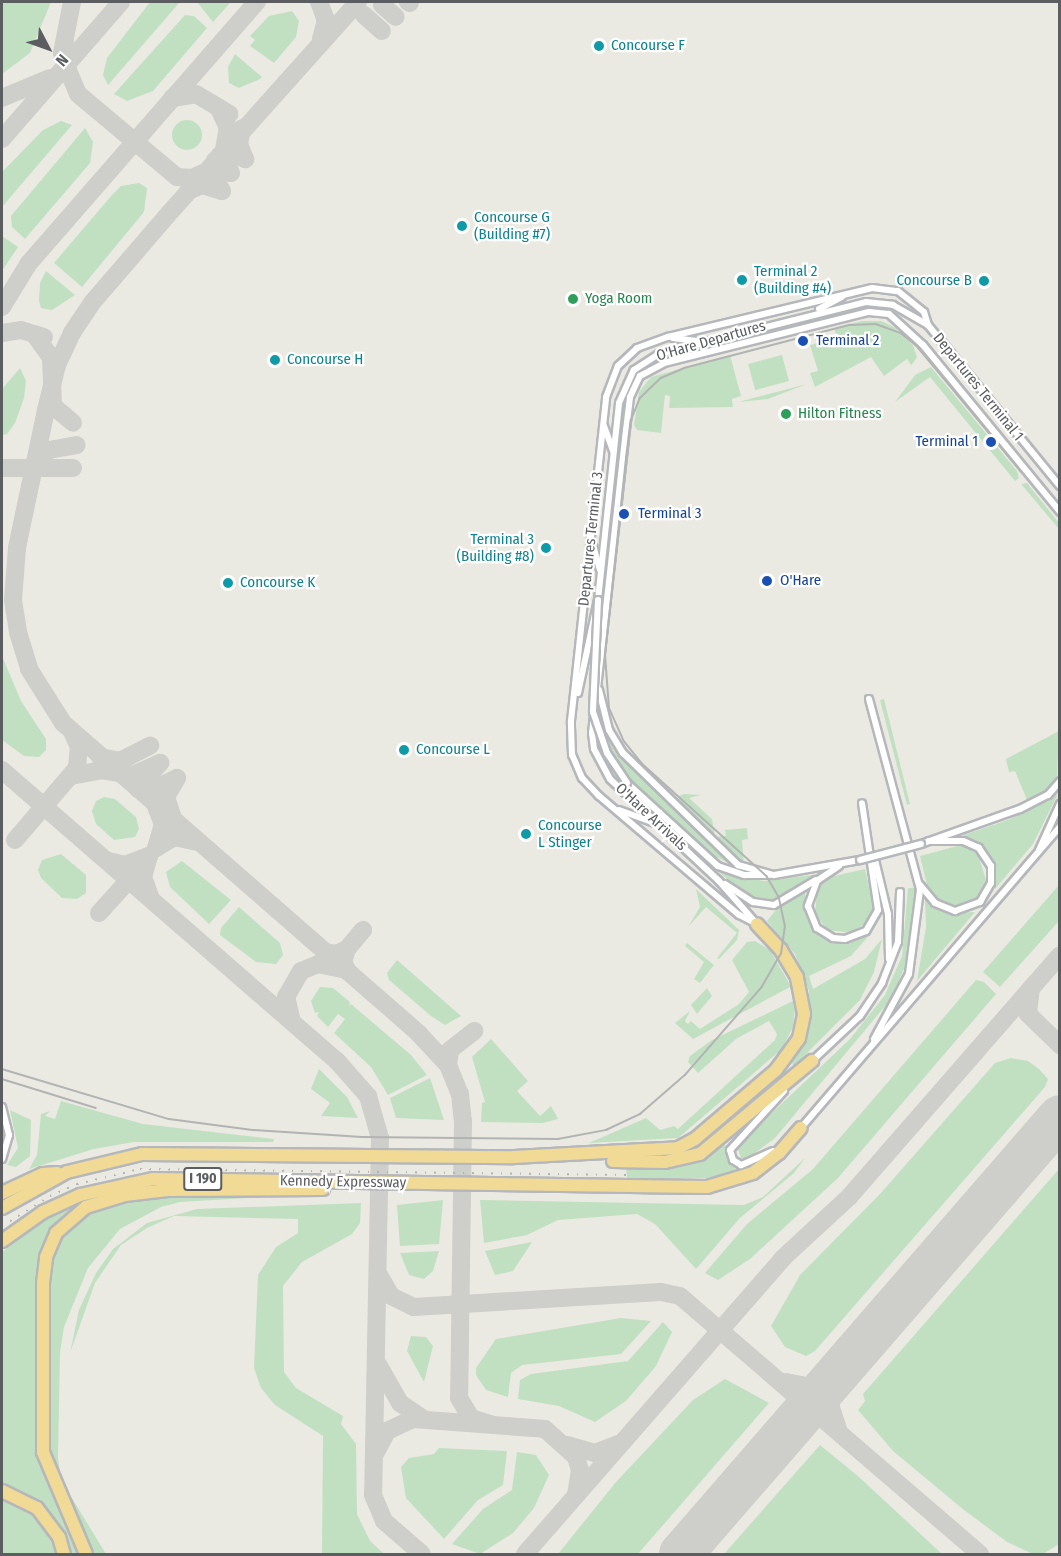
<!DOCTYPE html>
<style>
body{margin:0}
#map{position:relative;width:1061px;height:1556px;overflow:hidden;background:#ebeae2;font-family:"Fira Sans Condensed",sans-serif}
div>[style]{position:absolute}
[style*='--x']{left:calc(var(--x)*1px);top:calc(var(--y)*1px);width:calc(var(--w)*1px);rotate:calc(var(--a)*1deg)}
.green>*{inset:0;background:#c1e0c2;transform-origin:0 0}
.round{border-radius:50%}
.taxiway>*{height:18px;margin:-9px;padding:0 9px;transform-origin:9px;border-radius:9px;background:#cececa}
.runway>*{height:44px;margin:-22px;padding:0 22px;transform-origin:22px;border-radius:22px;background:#cececa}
.roads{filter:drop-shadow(2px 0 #b5b7bb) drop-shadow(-2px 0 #b5b7bb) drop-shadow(0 2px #b5b7bb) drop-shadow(0 -2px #b5b7bb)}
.minor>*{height:6px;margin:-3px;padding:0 3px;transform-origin:3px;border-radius:3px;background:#fff}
.motorway>*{height:12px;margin:-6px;padding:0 6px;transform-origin:6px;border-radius:6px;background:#f0da95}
.tram>*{height:1.5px;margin:-0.75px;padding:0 0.75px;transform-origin:0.75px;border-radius:0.75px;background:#b2b3b3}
.rail>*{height:2px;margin-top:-1px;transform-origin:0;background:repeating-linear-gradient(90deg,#b2b3b3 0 1.5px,transparent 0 9.5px)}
.bridges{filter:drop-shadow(2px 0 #b5b7bb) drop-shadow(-2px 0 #b5b7bb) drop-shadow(0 2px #b5b7bb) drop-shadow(0 -2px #b5b7bb)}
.minor-bridge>*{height:6px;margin:-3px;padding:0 3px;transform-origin:3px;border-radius:3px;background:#fff}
.dots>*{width:16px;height:16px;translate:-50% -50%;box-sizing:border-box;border:3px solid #fff;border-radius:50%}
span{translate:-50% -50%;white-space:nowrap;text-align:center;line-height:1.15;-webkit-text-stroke:4.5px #fff;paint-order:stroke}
.shield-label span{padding:2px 4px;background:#fff;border:2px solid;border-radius:4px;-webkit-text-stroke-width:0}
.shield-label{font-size:14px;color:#5b5d61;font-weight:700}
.culture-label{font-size:15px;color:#0d838f}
.left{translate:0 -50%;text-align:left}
.right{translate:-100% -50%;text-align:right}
.leisure-label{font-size:15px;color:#27864d}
.street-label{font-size:15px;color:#5b5d61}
.transit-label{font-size:15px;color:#164399}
.frame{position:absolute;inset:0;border:3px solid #5b5d61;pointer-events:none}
.north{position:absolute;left:18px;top:18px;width:60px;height:60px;-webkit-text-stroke:4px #fff;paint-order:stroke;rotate:131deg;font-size:16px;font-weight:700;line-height:24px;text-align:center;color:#5b5d61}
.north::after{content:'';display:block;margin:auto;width:21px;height:27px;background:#5b5d61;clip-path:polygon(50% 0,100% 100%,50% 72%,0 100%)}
</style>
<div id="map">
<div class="green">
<div style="clip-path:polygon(2px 2px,51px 2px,30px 53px,2px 74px)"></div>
<div style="clip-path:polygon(150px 2px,180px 2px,108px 85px,103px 75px,107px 58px)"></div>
<div style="clip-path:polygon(197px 2px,231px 2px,213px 22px)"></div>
<div style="clip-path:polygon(292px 11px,299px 21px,296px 37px,274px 63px,250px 46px,255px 40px,250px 36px,269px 16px)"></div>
<div style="clip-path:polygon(185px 15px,194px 16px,207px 28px,153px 91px,127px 101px,114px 94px)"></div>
<div style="clip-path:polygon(235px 54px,262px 77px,260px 79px,239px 88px,229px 83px,228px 67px)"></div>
<div class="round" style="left:172px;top:120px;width:30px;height:30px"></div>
<div style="clip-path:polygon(61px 121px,72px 125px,2px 207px,2px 172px,43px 130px)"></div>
<div style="clip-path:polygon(85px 128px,93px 142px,90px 163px,25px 239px,12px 227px,11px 216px)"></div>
<div style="clip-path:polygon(139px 183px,147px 188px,144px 212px,82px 287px,54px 263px,112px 195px,121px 186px)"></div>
<div style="clip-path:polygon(2px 236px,18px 247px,2px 271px)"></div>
<div style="clip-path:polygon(46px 271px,75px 295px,52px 310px,41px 308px,39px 301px,40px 283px)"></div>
<div style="clip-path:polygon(862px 321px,881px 321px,894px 327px,913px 345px,917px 357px,914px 362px,911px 365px,907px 359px,884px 376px,871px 357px,815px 387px,810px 373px,818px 371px,810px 345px,837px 338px,834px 328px)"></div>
<div style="clip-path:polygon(730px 355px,741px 396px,732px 399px,733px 407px,669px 408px,670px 396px,665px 395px,661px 433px,637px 430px,634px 425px,639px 392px,651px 377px)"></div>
<div style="left:782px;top:355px;width:27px;height:35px;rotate:75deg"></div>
<div style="clip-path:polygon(931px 367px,1017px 471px,1019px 478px,1015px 481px,930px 377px,895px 402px,915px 375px)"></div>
<div style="clip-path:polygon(20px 368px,26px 381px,24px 398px,15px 423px,7px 434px,2px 435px,2px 389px)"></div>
<div style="clip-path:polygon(807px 384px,768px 399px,738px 402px)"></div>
<div style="clip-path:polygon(1027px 483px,1059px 523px,1059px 529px,1021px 484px)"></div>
<div style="clip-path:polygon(2px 656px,21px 701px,46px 739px,46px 750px,39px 757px,24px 756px,2px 740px)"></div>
<div style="clip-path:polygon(884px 699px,910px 804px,907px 805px,880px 700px)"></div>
<div style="clip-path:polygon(602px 717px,611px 741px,625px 761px,724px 858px,743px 871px,711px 854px,630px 780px,603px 735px,599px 722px)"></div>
<div style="clip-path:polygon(1059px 731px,1057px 778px,1047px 791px,1027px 800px,1015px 771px,1009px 772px,1006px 759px)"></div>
<div style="clip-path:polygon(684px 794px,701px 795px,689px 798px,712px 819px,715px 837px,726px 836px,725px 830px,747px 828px,748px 839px,742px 840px,744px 865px,723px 849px,679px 803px,679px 796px)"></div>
<div style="clip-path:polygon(1058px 794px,1033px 844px,995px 889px,990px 857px,975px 842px,961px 836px,1008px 820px)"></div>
<div style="clip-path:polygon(104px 797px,115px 799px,136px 817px,139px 829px,135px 837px,114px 840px,96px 824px,92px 811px,96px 801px)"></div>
<div style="clip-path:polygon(650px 812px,729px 874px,764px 881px,819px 874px,777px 901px,759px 900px,726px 878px)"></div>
<div style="clip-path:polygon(961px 845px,978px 854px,986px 880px,975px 900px,954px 907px,934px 897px,927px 885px,920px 856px)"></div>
<div style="clip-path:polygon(61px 854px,86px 875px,86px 893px,77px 899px,62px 898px,41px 878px,38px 870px,42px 860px)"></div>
<div style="clip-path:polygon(182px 861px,231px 900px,209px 924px,170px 887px,166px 872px)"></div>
<div style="clip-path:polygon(865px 869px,874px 907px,869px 920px,852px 933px,828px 930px,815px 915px,817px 889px,830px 877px)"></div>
<div style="clip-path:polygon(1059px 885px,1059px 921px,1000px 987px,983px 972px)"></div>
<div style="clip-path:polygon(908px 888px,915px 888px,916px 897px,909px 957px,891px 999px,775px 1138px,748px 1158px,741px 1158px,737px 1146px,850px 1039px,885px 995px,902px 956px)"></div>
<div style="clip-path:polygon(696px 889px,739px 930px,737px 940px,719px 959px,712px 956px,717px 958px,737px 933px,706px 907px,688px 927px,700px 907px)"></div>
<div style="clip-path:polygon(805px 892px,807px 916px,819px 934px,849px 942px,872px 932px,851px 956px,809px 976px,813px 989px,865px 959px,882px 939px,874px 972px,860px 1000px,794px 1066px,792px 1063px,809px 1029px,809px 991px,795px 954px,767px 921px,775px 911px)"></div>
<div style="clip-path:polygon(925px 899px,946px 913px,975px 912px,917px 981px,926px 927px)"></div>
<div style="clip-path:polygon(239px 907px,280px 943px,283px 955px,276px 964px,256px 962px,220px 935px,221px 928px)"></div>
<div style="clip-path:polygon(755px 941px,770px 950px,793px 990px,795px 1009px,793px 1027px,782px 1049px,678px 1138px,589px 1143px,646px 1118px,660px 1130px,674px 1126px,678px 1129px,775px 1040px,777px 1034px,769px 1021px,736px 1039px,698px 1073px,688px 1062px,690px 1056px,712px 1040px,793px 1001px,790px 987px,693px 1039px,675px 1023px,690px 1011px,685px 1021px,688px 1024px,691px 1021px,700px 1029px,739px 1004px,749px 992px,732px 960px,747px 942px)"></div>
<div style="clip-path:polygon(687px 943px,714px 965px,700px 983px,694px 979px,704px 962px,685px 946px)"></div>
<div style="clip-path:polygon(397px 960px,461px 1016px,445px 1025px,431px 1016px,389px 980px,387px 973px)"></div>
<div style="clip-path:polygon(976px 980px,984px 982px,996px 994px,838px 1178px,750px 1259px,718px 1280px,705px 1273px,747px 1224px,813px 1169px)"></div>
<div style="clip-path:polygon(320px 987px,333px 988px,350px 1002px,349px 1006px,351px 1004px,411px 1055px,427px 1075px,388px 1095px,371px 1067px,334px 1033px,345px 1019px,338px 1014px,328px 1027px,317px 1016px,319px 1012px,315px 1013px,311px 1001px)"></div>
<div style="clip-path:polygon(707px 988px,712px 996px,697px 1014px,691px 1005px)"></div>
<div style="clip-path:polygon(491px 1039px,528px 1081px,517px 1091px,540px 1116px,551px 1106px,558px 1119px,543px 1123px,481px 1122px,482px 1103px,485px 1102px,472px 1057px)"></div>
<div style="clip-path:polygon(1011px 1058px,1028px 1061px,1039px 1069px,1048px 1079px,1045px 1087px,815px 1351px,806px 1356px,785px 1347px,771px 1326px,800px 1275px,880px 1194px,995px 1063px)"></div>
<div style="clip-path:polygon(319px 1069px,347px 1097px,358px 1118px,321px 1116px,330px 1103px,311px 1089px)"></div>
<div style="clip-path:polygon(430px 1078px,444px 1120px,396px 1118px,390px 1098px)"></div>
<div style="clip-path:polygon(61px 1101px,143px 1124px,274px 1139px,273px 1142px,134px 1142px,94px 1149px,29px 1169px,37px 1155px,41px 1114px,50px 1111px,45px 1116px,55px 1119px)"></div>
<div style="clip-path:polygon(10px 1110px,31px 1120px,30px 1156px,16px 1167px,7px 1165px,18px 1148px)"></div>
<div style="clip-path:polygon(725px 1145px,728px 1159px,737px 1171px,707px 1178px,627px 1178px,626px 1168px,686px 1165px)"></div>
<div style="clip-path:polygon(805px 1158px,794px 1173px,740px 1218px,696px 1269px,655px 1224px,637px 1214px,558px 1220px,527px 1235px,484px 1243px,480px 1200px,744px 1205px,763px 1197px)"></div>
<div style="clip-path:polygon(1059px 1169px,1059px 1544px,1043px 1554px,1033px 1554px,1007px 1542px,964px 1510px,893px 1451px,858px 1410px,865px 1401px,863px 1394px)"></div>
<div style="clip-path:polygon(300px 1195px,180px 1202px,161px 1207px,120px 1229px,88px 1268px,64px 1327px,60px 1353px,58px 1458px,61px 1480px,106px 1554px,91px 1554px,47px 1447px,48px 1271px,51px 1253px,64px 1230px,78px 1217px,102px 1206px,151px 1197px)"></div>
<div style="clip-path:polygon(443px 1200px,439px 1244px,400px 1246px,397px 1205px)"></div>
<div style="clip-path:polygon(361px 1203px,360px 1223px,352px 1234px,302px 1262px,283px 1286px,284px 1372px,296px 1388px,343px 1416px,341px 1424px,356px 1444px,357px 1514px,370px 1541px,384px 1554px,322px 1554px,323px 1436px,275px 1405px,261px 1388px,254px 1368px,258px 1275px,276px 1247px,298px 1233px,298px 1219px,174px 1216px,147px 1228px,121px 1245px,95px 1283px,70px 1353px,79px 1310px,96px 1273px,113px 1249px,147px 1223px,197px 1209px)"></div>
<div style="clip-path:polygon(75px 1206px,51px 1233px,38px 1442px,82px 1554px,71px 1554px,62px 1530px,41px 1503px,2px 1484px,2px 1252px,45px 1220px)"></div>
<div style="clip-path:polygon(532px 1242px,513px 1271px,495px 1275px,485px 1251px)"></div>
<div style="clip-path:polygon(439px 1251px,433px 1271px,424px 1279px,409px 1275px,400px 1253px)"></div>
<div style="clip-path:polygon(621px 1318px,651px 1321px,621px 1354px,522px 1365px,511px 1373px,508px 1397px,486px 1390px,476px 1375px,476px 1368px,496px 1339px)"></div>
<div style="clip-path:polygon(663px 1322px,672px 1332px,656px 1366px,626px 1401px,595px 1422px,559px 1406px,518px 1399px,520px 1380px,531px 1374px,628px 1361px)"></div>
<div style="clip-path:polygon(411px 1336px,426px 1337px,433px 1346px,424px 1382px,407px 1351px)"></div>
<div style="clip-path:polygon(725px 1379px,769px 1403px,638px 1554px,558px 1554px,616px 1482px,693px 1400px)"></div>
<div style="clip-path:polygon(820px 1445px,859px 1477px,942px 1554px,724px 1554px)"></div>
<div style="clip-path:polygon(439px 1448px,507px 1451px,503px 1485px,478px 1500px,444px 1539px,406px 1498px,401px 1467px,409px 1458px,434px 1454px)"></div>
<div style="clip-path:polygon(517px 1452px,536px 1455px,549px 1475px,534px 1508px,513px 1533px,480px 1554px,452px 1544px,483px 1509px,512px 1490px)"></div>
<div style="clip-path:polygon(2px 1498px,26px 1508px,39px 1520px,58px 1554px,2px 1554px)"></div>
</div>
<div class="taxiway">
<div style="--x:319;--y:2;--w:19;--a:69"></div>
<div style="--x:326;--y:20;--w:20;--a:105"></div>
<div style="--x:358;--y:2;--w:280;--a:131.8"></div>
<div style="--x:171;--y:211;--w:121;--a:130.7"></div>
<div style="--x:92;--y:303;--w:36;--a:124"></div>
<div style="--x:72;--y:333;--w:35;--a:115"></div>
<div style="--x:57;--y:365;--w:46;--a:103.7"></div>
<div style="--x:46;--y:410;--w:141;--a:101.9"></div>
<div style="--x:17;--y:548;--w:52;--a:94.4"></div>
<div style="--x:13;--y:600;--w:32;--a:81"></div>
<div style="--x:18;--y:632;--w:39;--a:73"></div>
<div style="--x:29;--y:669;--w:64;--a:57.8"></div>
<div style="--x:63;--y:723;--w:473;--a:41.1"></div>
<div style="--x:419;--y:1034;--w:42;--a:46.9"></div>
<div style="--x:448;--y:1065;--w:31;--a:68"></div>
<div style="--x:460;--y:1094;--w:27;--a:84"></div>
<div style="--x:463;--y:1121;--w:277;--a:90.8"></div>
<div style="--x:459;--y:1398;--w:23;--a:59"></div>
<div style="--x:471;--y:1418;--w:24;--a:17"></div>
<div style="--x:408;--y:2;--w:2;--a:27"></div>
<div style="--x:382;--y:5;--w:18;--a:41"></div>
<div style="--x:364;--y:15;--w:24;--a:42"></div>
<div style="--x:65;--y:43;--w:25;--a:85"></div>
<div style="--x:67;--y:68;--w:28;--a:67"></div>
<div style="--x:78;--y:94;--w:129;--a:40"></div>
<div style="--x:177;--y:177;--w:15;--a:4"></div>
<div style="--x:192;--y:178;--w:27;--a:-24"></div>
<div style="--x:217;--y:167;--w:15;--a:23"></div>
<div style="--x:231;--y:173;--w:20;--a:-114"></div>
<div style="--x:223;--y:155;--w:27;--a:-80"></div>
<div style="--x:228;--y:128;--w:21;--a:-115"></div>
<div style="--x:62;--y:53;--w:52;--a:-78.9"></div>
<div style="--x:2;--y:98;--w:52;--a:-22.6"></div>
<div style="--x:172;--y:98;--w:24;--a:-9"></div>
<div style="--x:196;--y:94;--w:39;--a:31"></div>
<div style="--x:2;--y:139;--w:181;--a:-49"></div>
<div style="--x:219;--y:156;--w:15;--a:-11"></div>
<div style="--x:234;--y:153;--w:13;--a:29"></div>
<div style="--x:245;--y:159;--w:16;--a:-112"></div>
<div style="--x:239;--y:144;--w:16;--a:-79"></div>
<div style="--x:188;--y:191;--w:15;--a:-23"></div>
<div style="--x:202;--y:185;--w:21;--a:17"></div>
<div style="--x:222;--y:191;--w:21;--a:-119"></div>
<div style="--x:212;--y:173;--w:13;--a:-77"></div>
<div style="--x:2;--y:307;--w:52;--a:-58.5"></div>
<div style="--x:29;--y:263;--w:347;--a:-48.9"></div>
<div style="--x:2;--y:333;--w:19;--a:-9"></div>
<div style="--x:21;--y:330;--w:24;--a:17"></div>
<div style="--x:34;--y:334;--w:29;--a:54"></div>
<div style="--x:51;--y:357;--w:49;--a:87.7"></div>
<div style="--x:53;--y:406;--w:26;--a:40"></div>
<div style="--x:35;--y:462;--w:18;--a:-41"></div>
<div style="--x:49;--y:450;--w:28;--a:-10"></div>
<div style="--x:2;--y:468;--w:71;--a:0"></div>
<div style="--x:100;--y:757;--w:20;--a:11"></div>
<div style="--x:120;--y:761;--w:34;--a:-27"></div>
<div style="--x:2;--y:770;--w:444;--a:41"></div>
<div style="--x:337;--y:1061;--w:47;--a:48.5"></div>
<div style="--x:368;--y:1096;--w:44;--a:74.1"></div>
<div style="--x:380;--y:1138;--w:357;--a:91.1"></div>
<div style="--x:373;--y:1495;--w:28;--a:67"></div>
<div style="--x:384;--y:1521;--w:50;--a:41"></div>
<div style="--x:71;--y:776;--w:31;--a:-11"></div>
<div style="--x:101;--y:770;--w:32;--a:9"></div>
<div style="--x:133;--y:775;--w:30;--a:-24"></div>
<div style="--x:160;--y:763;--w:12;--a:132"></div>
<div style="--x:152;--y:772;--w:16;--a:101"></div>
<div style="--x:149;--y:788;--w:39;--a:69"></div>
<div style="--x:163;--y:824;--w:25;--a:106"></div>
<div style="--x:156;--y:848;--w:21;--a:-31"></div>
<div style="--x:174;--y:837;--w:24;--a:12"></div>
<div style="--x:138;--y:789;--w:15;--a:4"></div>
<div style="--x:153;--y:790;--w:27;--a:-27"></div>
<div style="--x:177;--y:778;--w:22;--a:120"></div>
<div style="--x:166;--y:797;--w:25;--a:72"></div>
<div style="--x:15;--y:840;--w:95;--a:-49.3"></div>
<div style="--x:77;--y:768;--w:21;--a:-85"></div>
<div style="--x:79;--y:747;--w:14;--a:-115"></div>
<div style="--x:108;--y:861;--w:17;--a:13"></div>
<div style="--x:125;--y:865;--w:26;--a:-21"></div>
<div style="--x:149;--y:856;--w:22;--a:106"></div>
<div style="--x:143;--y:877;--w:23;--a:70"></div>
<div style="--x:99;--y:913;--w:55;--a:-47.9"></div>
<div style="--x:347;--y:949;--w:25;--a:-50"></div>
<div style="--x:325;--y:952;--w:11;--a:10"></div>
<div style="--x:336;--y:954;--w:12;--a:-24"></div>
<div style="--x:347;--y:949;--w:14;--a:107"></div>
<div style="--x:343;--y:962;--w:11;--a:63"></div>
<div style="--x:1031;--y:988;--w:26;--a:97"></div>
<div style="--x:1028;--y:1014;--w:45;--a:44.1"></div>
<div style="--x:292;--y:1022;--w:26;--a:-103"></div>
<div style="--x:286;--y:997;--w:30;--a:-60"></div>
<div style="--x:301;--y:971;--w:18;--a:-22"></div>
<div style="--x:318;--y:964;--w:25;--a:12"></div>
<div style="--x:448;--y:1065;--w:15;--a:-82"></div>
<div style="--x:450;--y:1050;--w:31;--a:-38"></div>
<div style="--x:379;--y:1275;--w:24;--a:60"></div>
<div style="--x:391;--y:1296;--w:25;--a:26"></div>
<div style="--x:414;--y:1307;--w:247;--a:-3.5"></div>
<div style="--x:661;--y:1292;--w:19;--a:12"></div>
<div style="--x:680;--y:1296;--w:396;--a:40.7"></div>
<div style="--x:379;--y:1366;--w:43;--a:60.4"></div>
<div style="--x:400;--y:1403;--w:27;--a:34"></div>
<div style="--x:786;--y:1382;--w:26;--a:11"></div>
<div style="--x:812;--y:1387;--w:31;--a:-29"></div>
<div style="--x:838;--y:1429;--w:29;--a:-108"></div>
<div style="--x:829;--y:1401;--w:28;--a:-72"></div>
<div style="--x:567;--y:1445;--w:29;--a:16"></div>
<div style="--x:595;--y:1453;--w:26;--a:-21"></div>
<div style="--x:376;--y:1452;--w:24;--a:-62"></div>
<div style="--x:387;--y:1431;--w:29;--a:-25"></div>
<div style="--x:413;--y:1419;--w:132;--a:4.3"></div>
<div style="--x:545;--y:1429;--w:42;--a:42.1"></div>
<div style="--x:576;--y:1457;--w:14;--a:73"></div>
<div style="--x:580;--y:1470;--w:24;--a:99"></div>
<div style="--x:525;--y:1554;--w:393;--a:-48.9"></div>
<div style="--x:783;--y:1258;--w:90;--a:-42.7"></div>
<div style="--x:849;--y:1197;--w:321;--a:-48.9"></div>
</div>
<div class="runway">
<div style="--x:681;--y:1554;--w:578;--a:-49.07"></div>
</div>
<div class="roads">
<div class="minor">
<div style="--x:819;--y:309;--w:26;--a:-28"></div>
<div style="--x:673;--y:338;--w:26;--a:7"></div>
<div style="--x:604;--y:426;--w:27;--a:70"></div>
<div style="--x:592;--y:542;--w:29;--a:74"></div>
<div style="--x:599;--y:690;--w:41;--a:76"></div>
<div style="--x:609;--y:730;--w:27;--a:59"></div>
<div style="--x:623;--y:753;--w:161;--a:44.2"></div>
<div style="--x:738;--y:865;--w:37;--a:16"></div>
<div style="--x:774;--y:875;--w:87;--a:-9.9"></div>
<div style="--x:578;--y:693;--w:95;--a:-77.9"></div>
<div style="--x:598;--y:600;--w:198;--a:-83.9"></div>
<div style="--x:619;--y:403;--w:36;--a:-66"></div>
<div style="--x:634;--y:370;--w:30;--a:-33"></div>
<div style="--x:659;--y:354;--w:213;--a:-14.1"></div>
<div style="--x:866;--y:302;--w:27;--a:6"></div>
<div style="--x:893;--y:305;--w:40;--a:29.7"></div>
<div style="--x:869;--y:699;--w:198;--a:75"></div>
<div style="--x:920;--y:890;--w:85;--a:97.5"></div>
<div style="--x:909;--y:974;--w:74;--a:118.3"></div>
<div style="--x:627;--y:783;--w:123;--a:42.4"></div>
<div style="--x:718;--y:866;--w:28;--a:19"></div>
<div style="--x:744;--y:875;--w:25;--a:0"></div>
<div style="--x:619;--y:810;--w:38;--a:20"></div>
<div style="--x:921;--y:844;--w:105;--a:-19.5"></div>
<div style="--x:1020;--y:809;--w:31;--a:-27"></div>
<div style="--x:1048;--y:795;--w:18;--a:-49"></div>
<div style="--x:1039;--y:850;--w:51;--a:-65.5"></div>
<div style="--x:875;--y:860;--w:56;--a:76.5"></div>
<div style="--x:888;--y:914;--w:45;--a:88.7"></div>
<div style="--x:839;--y:866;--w:27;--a:146"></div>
<div style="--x:817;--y:881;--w:27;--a:110"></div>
<div style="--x:808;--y:906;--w:24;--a:68"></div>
<div style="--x:817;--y:928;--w:19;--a:32"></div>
<div style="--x:833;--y:938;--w:12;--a:5"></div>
<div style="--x:845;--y:939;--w:22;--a:-21"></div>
<div style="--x:866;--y:931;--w:24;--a:-60"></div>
<div style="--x:878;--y:910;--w:108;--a:-98.5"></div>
<div style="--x:725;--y:884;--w:33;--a:33"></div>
<div style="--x:753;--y:902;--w:21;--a:8"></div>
<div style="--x:774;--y:905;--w:49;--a:-30.8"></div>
<div style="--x:920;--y:885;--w:23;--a:50"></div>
<div style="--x:935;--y:903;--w:22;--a:22"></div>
<div style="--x:955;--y:911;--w:27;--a:-20"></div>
<div style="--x:980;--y:902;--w:22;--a:-60"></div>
<div style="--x:991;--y:883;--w:17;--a:-90"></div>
<div style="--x:991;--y:866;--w:22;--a:-124"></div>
<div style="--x:979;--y:848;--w:17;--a:-156"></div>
<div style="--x:963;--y:841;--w:34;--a:180"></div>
<div style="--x:756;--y:923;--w:56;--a:-131.4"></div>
<div style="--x:719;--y:881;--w:149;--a:-136.9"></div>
<div style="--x:610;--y:779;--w:34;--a:-118"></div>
<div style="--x:594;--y:749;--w:16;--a:-97"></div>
<div style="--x:592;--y:733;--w:297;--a:-83.6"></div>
<div style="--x:625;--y:438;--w:41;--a:-83"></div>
<div style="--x:630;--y:397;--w:23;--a:-65"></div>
<div style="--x:640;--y:376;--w:27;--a:-28"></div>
<div style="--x:664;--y:363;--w:211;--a:-14"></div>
<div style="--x:869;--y:312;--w:20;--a:6"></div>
<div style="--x:889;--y:314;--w:46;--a:42.4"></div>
<div style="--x:923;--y:345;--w:216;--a:50.6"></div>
<div style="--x:757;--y:924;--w:20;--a:-153"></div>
<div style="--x:739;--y:915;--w:184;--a:-139.6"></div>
<div style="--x:599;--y:796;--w:25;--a:-133"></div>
<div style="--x:582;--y:778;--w:25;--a:-113"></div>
<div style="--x:572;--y:755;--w:34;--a:-92"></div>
<div style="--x:571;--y:721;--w:326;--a:-83.8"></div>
<div style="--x:606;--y:397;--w:33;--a:-69"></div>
<div style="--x:618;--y:366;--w:26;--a:-43"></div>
<div style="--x:637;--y:348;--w:33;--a:-20"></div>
<div style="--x:668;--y:337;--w:210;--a:-13.5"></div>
<div style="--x:872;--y:288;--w:26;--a:7"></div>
<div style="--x:898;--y:291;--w:33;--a:39"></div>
<div style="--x:924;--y:312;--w:14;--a:73"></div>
<div style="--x:928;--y:325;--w:208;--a:50.7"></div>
<div style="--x:811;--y:1062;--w:67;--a:-43.2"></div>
<div style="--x:860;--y:1016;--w:40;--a:-56"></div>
<div style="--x:882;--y:983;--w:44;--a:-68.7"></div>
<div style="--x:898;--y:942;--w:50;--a:-87.7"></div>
<div style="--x:2;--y:1107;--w:29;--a:76"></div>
<div style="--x:9;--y:1135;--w:25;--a:106"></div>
<div style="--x:800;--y:1129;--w:399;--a:-49.3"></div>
<div style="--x:773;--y:1151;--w:35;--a:156"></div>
<div style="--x:741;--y:1165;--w:9;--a:-148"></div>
<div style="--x:733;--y:1160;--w:10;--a:-107"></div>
<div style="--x:730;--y:1150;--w:80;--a:-47.5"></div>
</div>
<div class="motorway">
<div style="--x:613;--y:1161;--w:52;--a:1.1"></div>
<div style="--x:665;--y:1162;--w:36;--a:-13"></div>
<div style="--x:700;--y:1154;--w:146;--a:-39.7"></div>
<div style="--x:2;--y:1193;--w:45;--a:-24.9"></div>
<div style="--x:43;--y:1174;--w:14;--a:-4"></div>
<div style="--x:2;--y:1208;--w:74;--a:-29"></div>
<div style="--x:67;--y:1172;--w:77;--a:-13.5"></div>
<div style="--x:142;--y:1154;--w:372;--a:0.5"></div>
<div style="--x:514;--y:1157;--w:164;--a:-3.1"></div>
<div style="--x:678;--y:1148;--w:19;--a:-28"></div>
<div style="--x:695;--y:1139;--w:106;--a:-40.4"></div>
<div style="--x:776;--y:1070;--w:39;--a:-54"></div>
<div style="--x:799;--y:1038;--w:25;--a:-78"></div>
<div style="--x:804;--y:1014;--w:38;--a:-101"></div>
<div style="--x:797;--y:977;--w:33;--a:-121"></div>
<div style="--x:780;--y:949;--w:34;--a:-133"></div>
<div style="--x:2;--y:1241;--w:50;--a:-35.3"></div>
<div style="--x:43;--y:1212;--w:41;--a:-24.7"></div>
<div style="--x:80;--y:1195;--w:75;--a:-12.4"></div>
<div style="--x:153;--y:1179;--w:554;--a:0.83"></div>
<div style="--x:707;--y:1187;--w:48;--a:-16.9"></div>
<div style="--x:753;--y:1173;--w:33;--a:-38"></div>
<div style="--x:779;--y:1153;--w:33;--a:-49"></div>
<div style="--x:2;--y:1491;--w:39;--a:26"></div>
<div style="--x:37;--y:1508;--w:36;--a:53"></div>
<div style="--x:59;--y:1537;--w:18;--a:74"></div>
<div style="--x:86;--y:1554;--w:111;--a:-112.9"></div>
<div style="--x:43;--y:1452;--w:169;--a:-90"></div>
<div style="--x:43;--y:1283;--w:26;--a:-83"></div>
<div style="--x:46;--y:1257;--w:26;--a:-67"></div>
<div style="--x:56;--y:1233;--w:40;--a:-41"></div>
<div style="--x:86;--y:1207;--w:41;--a:-17.1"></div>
<div style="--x:125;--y:1195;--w:43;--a:-6.6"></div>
<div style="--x:168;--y:1190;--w:155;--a:-0.4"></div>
</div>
</div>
<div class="tram">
<div style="--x:2;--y:1069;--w:174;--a:16.7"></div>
<div style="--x:169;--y:1119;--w:86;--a:7.4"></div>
<div style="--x:254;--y:1130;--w:108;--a:3.7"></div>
<div style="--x:362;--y:1137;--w:196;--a:0.6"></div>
<div style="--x:558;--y:1139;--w:49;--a:-10.6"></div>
<div style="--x:606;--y:1130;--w:38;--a:-25"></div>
<div style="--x:640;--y:1114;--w:60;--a:-40.9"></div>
<div style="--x:685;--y:1075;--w:116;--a:-48.9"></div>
<div style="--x:761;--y:988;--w:39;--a:-60"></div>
<div style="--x:781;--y:954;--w:27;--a:-82"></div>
<div style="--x:785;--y:927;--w:30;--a:-102"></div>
<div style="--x:779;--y:898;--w:24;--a:-120"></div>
<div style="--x:767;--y:877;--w:169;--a:-137.9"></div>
<div style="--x:642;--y:764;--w:28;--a:-129"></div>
<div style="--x:624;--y:742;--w:36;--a:-114"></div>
<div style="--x:609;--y:709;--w:54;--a:-94.2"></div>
<div style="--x:605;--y:655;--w:198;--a:-83.9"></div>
<div style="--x:626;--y:458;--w:38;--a:-83"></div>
<div style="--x:631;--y:420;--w:24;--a:-68"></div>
<div style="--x:640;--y:398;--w:29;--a:-44"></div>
<div style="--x:661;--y:378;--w:25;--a:-23"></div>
<div style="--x:684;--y:368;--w:171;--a:-14.6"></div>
<div style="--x:849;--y:325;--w:27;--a:-2"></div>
<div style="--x:876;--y:324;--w:27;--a:20"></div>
<div style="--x:901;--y:333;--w:19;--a:39"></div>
<div style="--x:916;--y:345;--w:164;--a:50.2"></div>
<div style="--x:2;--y:1079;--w:98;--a:17.1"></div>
</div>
<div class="rail">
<div style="--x:2;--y:1226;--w:57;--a:-32"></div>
<div style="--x:50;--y:1196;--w:30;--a:-24"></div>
<div style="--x:77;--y:1184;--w:65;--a:-13.4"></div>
<div style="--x:140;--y:1169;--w:487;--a:0.7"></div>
</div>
<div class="bridges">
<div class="minor-bridge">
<div style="--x:598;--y:600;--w:112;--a:92.6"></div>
<div style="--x:593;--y:712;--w:43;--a:71.1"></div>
<div style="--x:607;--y:753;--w:36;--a:56"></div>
<div style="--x:860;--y:860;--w:63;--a:-14.7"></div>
</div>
</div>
<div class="dots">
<div style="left:599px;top:46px;background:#0f9aa8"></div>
<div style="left:462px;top:226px;background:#0f9aa8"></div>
<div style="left:742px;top:280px;background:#0f9aa8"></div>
<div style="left:984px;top:281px;background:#0f9aa8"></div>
<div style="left:573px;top:299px;background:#2e9e5b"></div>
<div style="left:803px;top:341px;background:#1a4fb4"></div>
<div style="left:275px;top:360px;background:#0f9aa8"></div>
<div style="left:786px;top:414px;background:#2e9e5b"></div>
<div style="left:991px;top:442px;background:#1a4fb4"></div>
<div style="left:624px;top:514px;background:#1a4fb4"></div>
<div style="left:546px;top:548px;background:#0f9aa8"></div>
<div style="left:767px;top:581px;background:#1a4fb4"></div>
<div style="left:228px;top:583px;background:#0f9aa8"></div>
<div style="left:404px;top:750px;background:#0f9aa8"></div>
<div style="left:526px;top:834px;background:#0f9aa8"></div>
</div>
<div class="shield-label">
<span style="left:203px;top:1179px">I 190</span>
</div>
<div class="culture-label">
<span class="left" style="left:611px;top:46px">Concourse F</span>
<span class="left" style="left:474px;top:226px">Concourse G<br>(Building #7)</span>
<span class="left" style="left:754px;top:280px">Terminal 2<br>(Building #4)</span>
<span class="right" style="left:972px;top:281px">Concourse B</span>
<span class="left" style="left:287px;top:360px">Concourse H</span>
<span class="right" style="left:534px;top:548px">Terminal 3<br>(Building #8)</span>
<span class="left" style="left:240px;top:583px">Concourse K</span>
<span class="left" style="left:416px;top:750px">Concourse L</span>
<span class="left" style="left:538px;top:834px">Concourse<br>L Stinger</span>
</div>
<div class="leisure-label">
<span class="left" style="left:585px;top:299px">Yoga Room</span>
<span class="left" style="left:798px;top:414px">Hilton Fitness</span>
</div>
<div class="street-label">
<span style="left:711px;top:341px;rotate:-16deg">O'Hare Departures</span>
<span style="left:978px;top:387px;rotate:51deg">Departures Terminal 1</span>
<span style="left:591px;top:539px;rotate:-84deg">Departures Terminal 3</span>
<span style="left:651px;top:817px;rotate:43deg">O'Hare Arrivals</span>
<span style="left:343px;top:1182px;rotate:1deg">Kennedy Expressway</span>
</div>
<div class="transit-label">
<span class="left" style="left:816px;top:341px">Terminal 2</span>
<span class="right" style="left:978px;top:442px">Terminal 1</span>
<span class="left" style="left:638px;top:514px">Terminal 3</span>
<span class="left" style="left:780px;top:581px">O'Hare</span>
</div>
<div class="frame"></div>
<div class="north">N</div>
</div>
